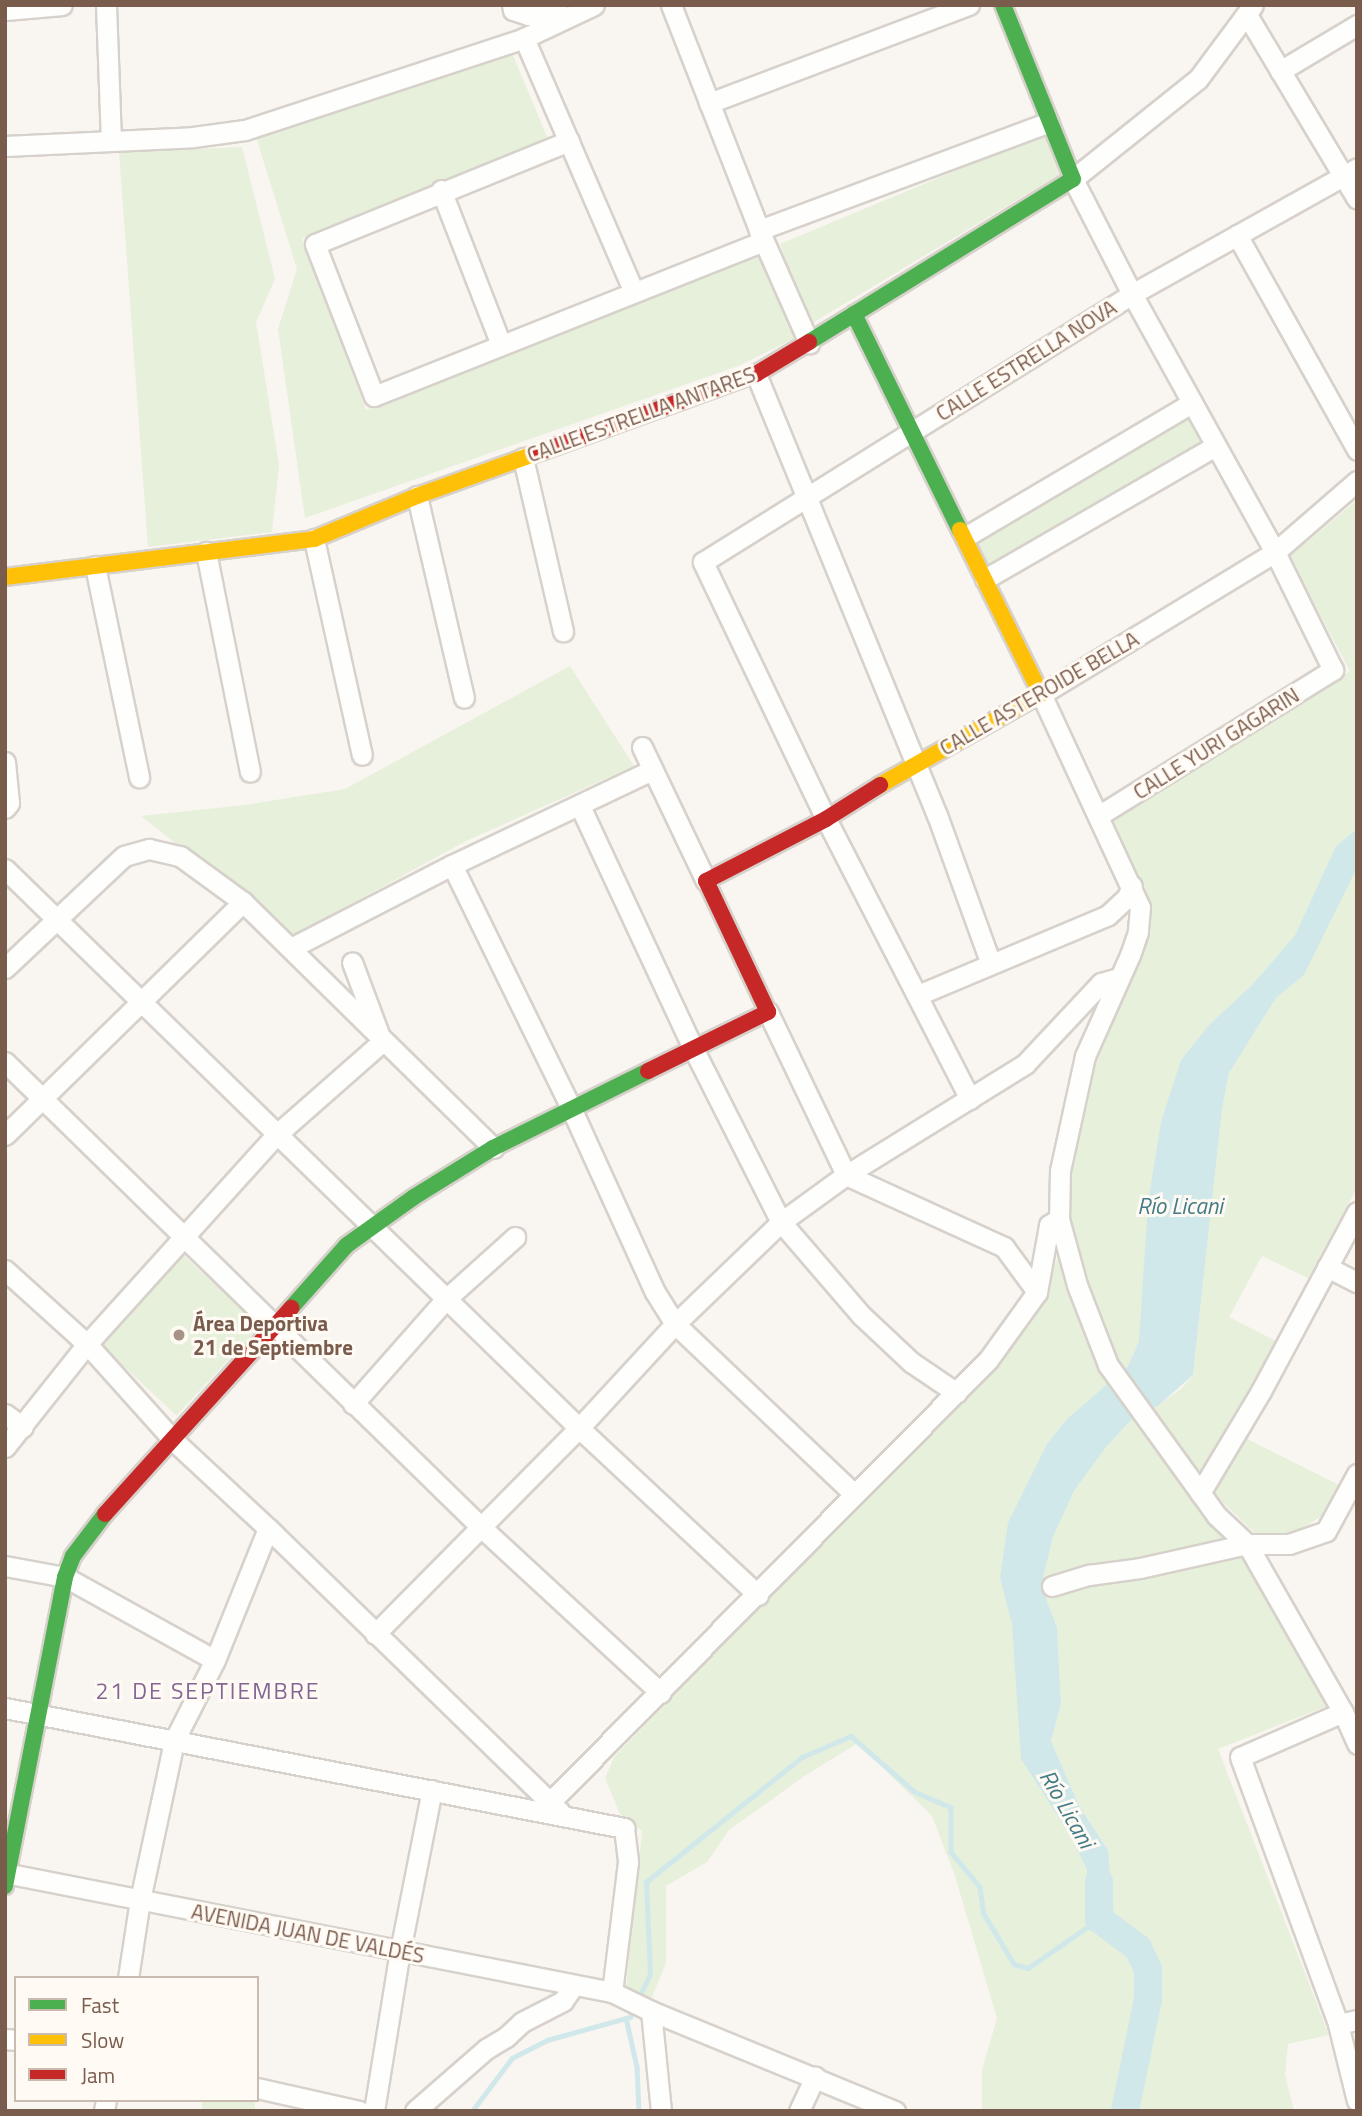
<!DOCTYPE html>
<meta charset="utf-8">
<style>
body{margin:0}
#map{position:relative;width:1362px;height:2116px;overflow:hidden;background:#f9f5f0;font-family:"Titillium Web",sans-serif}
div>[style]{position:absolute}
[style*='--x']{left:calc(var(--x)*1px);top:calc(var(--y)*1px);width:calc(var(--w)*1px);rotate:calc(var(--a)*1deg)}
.green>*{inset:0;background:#e7f0db;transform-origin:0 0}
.water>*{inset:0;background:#d0e8ea}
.stream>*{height:4.5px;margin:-2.25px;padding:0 2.25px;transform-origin:2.25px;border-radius:2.25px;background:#d0e8ea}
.river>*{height:28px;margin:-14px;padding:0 14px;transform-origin:14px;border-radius:14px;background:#d0e8ea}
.roads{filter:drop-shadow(2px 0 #d7d1cb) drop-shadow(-2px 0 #d7d1cb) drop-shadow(0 2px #d7d1cb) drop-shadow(0 -2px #d7d1cb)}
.street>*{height:19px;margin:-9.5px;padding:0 9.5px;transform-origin:9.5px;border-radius:9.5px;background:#fefefd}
.fast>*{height:16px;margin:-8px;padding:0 8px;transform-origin:8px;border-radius:8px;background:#4caf50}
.slow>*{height:16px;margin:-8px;padding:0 8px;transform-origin:8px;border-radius:8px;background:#ffc107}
.jam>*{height:16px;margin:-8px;padding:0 8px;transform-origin:8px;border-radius:8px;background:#c62828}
.dots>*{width:19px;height:19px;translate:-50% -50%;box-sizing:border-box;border:4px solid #fffaf3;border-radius:50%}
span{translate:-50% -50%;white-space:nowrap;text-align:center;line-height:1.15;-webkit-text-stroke:6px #fffaf3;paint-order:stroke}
.street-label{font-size:21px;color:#7a5c4d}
.poi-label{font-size:21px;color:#7a5c4d;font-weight:700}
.left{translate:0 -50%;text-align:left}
.water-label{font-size:23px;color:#437c86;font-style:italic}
.neighbourhood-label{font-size:23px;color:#846695;letter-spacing:2px}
.frame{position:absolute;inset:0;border:7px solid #7a5c4d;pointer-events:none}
.legend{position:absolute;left:14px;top:1976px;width:245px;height:126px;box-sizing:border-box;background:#fffaf3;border:2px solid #cabbb1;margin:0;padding:9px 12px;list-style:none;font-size:21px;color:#7a5c4d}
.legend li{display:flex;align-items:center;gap:14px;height:35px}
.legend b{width:35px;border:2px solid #cabbb1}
</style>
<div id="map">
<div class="green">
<div style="clip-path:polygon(512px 53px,548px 139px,302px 238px,366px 410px,759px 255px,797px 337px,738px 366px,305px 518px,278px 329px,297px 269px,256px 137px)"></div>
<div style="clip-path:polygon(1044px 134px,1059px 175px,809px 325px,780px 244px)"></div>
<div style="clip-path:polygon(242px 147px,275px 279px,256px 322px,279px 465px,272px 532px,148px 547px,119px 152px)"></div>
<div style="left:1188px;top:416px;width:32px;height:250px;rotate:60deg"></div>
<div style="clip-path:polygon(1357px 500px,1357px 829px,1336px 846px,1295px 935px,1253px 984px,1210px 1024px,1139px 1341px,1128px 1366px,1067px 1419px,1047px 1444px,1031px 1478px,1000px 1578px,1012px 1625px,1017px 1688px,1087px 1870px,1088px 1909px,1114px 1930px,1108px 1850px,1079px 1806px,1051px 1741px,1061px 1704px,1057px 1627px,1041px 1586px,1053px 1537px,1074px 1491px,1106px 1447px,1135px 1416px,1245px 1558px,1342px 1700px,1218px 1749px,1329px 2035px,1288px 2044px,1285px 2074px,1294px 2111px,982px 2111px,982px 2070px,997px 2018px,955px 1876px,932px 1816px,858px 1743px,806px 1775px,729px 1830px,707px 1862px,666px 1886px,666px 1963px,650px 2002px,626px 1988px,642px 1831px,620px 1814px,605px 1778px,614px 1757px,1004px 1356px,1037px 1309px,1070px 1227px,1061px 1203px,1089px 1082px,1151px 929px,1144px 895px,1112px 816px,1350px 671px,1289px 557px)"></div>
<div style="clip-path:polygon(570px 666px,634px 766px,464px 842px,293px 936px,141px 816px,245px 805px,345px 789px)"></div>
<div style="clip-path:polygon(1357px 868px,1357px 1188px,1308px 1278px,1262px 1256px,1229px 1317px,1278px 1342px,1201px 1477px,1152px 1410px,1182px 1388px,1193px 1375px,1222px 1109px,1229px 1073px,1276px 998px,1304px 975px)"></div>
<div style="left:180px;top:1252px;width:109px;height:122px;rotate:43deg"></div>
<div style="clip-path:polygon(1243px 1437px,1341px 1486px,1325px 1514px,1299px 1530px,1261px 1539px,1213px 1493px)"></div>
<div style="left:202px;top:2100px;width:53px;height:11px"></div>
</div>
<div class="water">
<div style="clip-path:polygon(1357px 829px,1357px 868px,1304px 975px,1276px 998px,1229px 1073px,1222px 1109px,1193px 1375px,1158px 1406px,1135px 1416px,1106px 1447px,1074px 1491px,1053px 1537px,1041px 1586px,1057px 1627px,1061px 1704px,1051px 1741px,1079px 1806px,1108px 1850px,1115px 1931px,1088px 1909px,1087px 1870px,1072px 1838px,1021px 1759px,1012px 1625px,1000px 1578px,1008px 1523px,1047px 1444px,1067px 1419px,1128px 1366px,1139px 1341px,1148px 1203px,1161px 1122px,1181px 1060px,1210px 1024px,1253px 984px,1295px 935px,1336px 846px)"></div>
</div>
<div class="stream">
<div style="--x:638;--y:1999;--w:28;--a:-64"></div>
<div style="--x:650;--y:1974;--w:92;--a:-92.5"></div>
<div style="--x:646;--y:1882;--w:200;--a:-38.7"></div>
<div style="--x:802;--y:1757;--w:53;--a:-23.2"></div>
<div style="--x:851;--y:1736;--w:85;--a:41.2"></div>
<div style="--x:915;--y:1792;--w:39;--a:23"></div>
<div style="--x:951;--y:1807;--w:45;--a:90"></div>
<div style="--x:951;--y:1852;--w:45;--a:50.4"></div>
<div style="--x:980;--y:1887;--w:27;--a:82"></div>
<div style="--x:984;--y:1914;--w:58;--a:59"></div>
<div style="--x:1014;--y:1964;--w:15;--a:16"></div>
<div style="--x:1028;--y:1968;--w:86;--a:-34.6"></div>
<div style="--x:626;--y:2018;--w:50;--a:77.3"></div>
<div style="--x:637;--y:2067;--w:44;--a:87.4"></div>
<div style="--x:472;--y:2111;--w:66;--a:-53"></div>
<div style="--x:512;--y:2058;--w:39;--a:-27"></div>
<div style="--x:547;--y:2040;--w:86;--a:-15.5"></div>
<div style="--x:630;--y:2017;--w:11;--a:-68"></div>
</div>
<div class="river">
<div style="--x:1099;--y:1882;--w:37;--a:90"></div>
<div style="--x:1099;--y:1919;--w:49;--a:36.6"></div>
<div style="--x:1138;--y:1948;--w:23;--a:65"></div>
<div style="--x:1148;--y:1969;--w:30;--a:90"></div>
<div style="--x:1148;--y:1999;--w:114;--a:101.6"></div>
</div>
<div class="roads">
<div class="street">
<div style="--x:106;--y:5;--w:134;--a:87.9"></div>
<div style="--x:512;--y:5;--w:5;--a:79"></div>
<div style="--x:513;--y:10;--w:16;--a:18"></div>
<div style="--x:528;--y:15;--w:34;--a:0"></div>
<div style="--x:671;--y:5;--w:242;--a:68.6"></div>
<div style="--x:759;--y:230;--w:124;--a:66.1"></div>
<div style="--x:5;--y:10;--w:57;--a:-5"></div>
<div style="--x:1247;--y:15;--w:214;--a:59.1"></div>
<div style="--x:524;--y:38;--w:277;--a:66.6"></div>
<div style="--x:1280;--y:71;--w:90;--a:-30.9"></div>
<div style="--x:709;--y:103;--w:278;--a:-20.7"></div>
<div style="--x:569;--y:141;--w:274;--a:157.9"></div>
<div style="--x:315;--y:244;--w:163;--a:68.8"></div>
<div style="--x:374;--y:396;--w:419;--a:-21.7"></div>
<div style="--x:5;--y:146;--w:188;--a:-2.7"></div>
<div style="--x:193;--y:137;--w:52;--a:-7.7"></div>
<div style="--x:245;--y:130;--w:294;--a:-18.2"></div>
<div style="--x:524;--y:38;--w:77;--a:-25.2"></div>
<div style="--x:441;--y:190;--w:166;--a:68.8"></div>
<div style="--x:759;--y:230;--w:309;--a:-20.4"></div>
<div style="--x:1237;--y:235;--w:246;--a:60.8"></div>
<div style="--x:756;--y:374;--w:477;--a:67.7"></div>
<div style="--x:937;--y:815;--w:158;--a:70.1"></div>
<div style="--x:523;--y:458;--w:178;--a:77"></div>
<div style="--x:1357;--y:481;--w:108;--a:139.1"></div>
<div style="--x:1275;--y:552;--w:274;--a:148.7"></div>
<div style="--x:1041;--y:694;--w:235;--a:65.1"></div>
<div style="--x:1140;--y:907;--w:25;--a:95"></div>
<div style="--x:1138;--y:932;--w:24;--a:109"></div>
<div style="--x:1130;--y:955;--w:111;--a:114"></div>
<div style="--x:1085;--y:1056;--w:118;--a:102.3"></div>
<div style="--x:1060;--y:1171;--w:48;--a:91.2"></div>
<div style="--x:1059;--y:1219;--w:68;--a:74.7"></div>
<div style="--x:1077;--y:1285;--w:86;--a:68.8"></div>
<div style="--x:1108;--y:1365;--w:185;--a:54.2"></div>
<div style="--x:1216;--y:1515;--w:42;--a:43.1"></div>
<div style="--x:1247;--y:1544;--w:193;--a:60.3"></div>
<div style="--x:1343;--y:1712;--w:35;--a:66"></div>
<div style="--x:417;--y:496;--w:207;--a:76.9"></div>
<div style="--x:965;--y:537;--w:264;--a:-30.6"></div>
<div style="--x:314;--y:539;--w:221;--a:77.5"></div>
<div style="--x:206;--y:552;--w:224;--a:78.7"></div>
<div style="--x:95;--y:566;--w:216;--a:78.2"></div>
<div style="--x:985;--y:579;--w:266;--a:-30"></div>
<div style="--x:642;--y:747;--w:148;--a:64.5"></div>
<div style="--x:5;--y:762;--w:41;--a:84.4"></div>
<div style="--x:9;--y:803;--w:6;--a:129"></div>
<div style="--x:580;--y:806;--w:269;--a:65"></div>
<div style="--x:694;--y:1050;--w:193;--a:63.2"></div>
<div style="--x:781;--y:1222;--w:123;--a:49.3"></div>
<div style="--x:861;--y:1315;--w:69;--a:43.2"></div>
<div style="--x:911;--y:1362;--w:55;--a:34"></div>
<div style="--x:1098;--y:816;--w:277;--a:-31.9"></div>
<div style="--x:1333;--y:670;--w:131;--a:-116.2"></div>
<div style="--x:1275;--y:552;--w:295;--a:-119"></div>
<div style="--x:1132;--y:294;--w:129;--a:-117.2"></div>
<div style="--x:1073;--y:179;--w:160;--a:-38.7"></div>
<div style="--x:1198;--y:79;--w:92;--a:-53.4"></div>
<div style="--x:452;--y:865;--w:271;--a:63.9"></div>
<div style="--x:571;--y:1108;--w:202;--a:65.5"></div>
<div style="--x:655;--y:1292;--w:38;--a:58"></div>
<div style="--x:675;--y:1324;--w:247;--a:43.5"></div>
<div style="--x:5;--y:869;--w:801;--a:44.24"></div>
<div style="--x:579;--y:1428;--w:245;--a:43"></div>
<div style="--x:291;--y:948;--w:181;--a:-27.3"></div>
<div style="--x:452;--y:865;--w:221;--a:-25.4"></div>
<div style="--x:5;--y:968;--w:163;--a:-43.3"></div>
<div style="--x:124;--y:856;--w:26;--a:-16"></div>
<div style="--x:149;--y:849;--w:32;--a:13"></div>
<div style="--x:180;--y:856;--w:78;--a:36.1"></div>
<div style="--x:243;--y:902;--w:351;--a:44.5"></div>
<div style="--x:918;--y:995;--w:206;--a:-22.8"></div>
<div style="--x:1108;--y:915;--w:26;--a:-43"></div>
<div style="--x:1127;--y:897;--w:12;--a:-66"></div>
<div style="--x:768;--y:1012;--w:181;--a:64.4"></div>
<div style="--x:846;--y:1175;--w:174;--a:24.5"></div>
<div style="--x:1004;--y:1247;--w:56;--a:53.7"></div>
<div style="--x:5;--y:1062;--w:667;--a:44.33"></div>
<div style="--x:482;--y:1528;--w:243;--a:42.7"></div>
<div style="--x:970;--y:1099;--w:315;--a:-117.2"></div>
<div style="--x:826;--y:819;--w:285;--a:-115.6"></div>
<div style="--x:703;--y:562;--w:506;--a:-31.99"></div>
<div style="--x:1132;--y:294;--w:258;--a:-29.2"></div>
<div style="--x:5;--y:1135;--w:333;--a:-44.4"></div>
<div style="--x:1327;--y:1267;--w:34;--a:27"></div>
<div style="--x:5;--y:1270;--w:110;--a:42.1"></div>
<div style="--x:87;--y:1344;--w:129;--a:48.1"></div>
<div style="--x:173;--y:1440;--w:138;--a:42.9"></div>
<div style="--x:274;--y:1534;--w:399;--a:44.2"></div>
<div style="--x:353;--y:1404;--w:140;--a:-48.5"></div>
<div style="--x:446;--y:1299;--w:93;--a:-41.9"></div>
<div style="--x:5;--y:1414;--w:22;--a:36"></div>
<div style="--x:5;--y:1447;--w:132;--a:-51.5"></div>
<div style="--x:87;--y:1344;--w:282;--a:-47.9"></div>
<div style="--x:276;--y:1135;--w:141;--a:-41.3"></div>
<div style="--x:382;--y:1042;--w:85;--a:-110.6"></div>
<div style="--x:1200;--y:1493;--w:119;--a:-59.1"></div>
<div style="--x:1261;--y:1391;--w:203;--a:-61.8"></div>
<div style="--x:5;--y:1566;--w:61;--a:10.4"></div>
<div style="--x:65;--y:1577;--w:171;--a:29"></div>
<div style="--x:1052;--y:1586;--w:39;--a:-17"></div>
<div style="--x:1089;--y:1575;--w:51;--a:-7.8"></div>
<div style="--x:1140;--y:1568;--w:110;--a:-12.6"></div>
<div style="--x:1247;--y:1544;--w:42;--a:0"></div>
<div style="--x:1289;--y:1544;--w:39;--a:-19"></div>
<div style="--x:1326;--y:1531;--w:65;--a:-61.5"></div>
<div style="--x:375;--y:1634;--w:290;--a:-45.3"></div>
<div style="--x:579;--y:1428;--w:142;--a:-47.3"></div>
<div style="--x:675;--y:1324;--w:147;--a:-43.9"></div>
<div style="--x:781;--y:1222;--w:80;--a:-35.9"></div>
<div style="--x:846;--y:1175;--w:211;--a:-31.8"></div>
<div style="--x:1025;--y:1064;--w:111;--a:-46.8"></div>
<div style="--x:1101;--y:983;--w:19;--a:-16"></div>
<div style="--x:5;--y:1708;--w:631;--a:10.97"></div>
<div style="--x:624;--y:1828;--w:34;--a:83"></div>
<div style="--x:628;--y:1862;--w:131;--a:97"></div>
<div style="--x:1343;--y:1712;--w:112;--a:156.4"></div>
<div style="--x:1240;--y:1757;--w:284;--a:69.8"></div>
<div style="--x:1338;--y:2024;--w:79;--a:76.1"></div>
<div style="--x:550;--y:1802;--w:622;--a:-45.26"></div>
<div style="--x:988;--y:1360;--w:84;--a:-54.2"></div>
<div style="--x:1037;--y:1292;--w:68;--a:-79.8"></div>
<div style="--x:1049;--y:1225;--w:12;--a:-31"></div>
<div style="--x:5;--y:1873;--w:619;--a:11.09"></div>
<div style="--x:612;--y:1992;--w:43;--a:26"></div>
<div style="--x:651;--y:2011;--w:264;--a:22.3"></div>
<div style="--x:128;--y:1978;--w:79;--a:-81.3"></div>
<div style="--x:140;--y:1900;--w:163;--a:-77.9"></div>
<div style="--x:174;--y:1741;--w:91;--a:-63.2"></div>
<div style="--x:215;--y:1660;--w:142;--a:-68.1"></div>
<div style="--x:651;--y:2011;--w:100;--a:84.3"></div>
<div style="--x:1338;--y:2024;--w:19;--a:-12"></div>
<div style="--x:5;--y:2039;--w:11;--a:5"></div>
<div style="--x:257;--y:2088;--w:105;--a:12.7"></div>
<div style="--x:104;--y:2111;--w:11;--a:-80"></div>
<div style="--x:374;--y:2111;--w:162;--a:-80.8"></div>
<div style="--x:400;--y:1951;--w:164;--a:-78.8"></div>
<div style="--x:415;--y:2111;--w:94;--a:-41.1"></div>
<div style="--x:486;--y:2049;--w:23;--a:-31"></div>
<div style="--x:506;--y:2037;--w:22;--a:-43"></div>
<div style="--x:522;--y:2022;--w:46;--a:-27.1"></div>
<div style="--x:563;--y:2001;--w:18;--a:-56"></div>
<div style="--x:799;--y:2111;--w:38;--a:-65"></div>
</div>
<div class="fast">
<div style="--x:854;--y:314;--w:241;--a:63.9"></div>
<div style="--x:809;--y:342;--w:310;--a:-31.7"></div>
<div style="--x:1073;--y:179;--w:188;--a:-111.9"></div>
<div style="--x:291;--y:1308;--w:84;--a:-48.4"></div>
<div style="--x:347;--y:1245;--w:82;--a:-35.6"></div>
<div style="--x:414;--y:1197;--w:93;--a:-31.8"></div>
<div style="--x:493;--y:1148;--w:173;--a:-26.4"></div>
<div style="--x:5;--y:1886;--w:315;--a:-79"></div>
<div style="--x:65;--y:1577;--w:22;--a:-69"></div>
<div style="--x:73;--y:1556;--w:53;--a:-52.7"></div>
</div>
<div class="slow">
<div style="--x:5;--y:577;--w:311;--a:-7"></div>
<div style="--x:314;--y:539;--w:112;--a:-22.7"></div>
<div style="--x:417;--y:496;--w:131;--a:-19.7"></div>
<div style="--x:880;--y:785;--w:185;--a:-29.5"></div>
<div style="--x:1041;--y:694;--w:183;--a:-116.3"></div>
</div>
<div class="jam">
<div style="--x:540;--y:452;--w:230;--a:-19.9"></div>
<div style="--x:756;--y:374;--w:62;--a:-31.1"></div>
<div style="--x:648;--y:1071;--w:134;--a:-26.2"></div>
<div style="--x:768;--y:1012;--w:145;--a:-115.3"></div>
<div style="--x:706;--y:881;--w:135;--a:-27.3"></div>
<div style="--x:826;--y:819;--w:64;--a:-32.2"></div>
<div style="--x:105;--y:1514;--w:278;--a:-47.9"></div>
</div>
</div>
<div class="dots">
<div style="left:179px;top:1335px;background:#a69286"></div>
</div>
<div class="street-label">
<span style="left:1026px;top:360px;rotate:-32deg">CALLE ESTRELLA NOVA</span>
<span style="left:641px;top:414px;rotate:-20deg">CALLE ESTRELLA ANTARES</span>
<span style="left:1039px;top:693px;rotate:-30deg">CALLE ASTEROIDE BELLA</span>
<span style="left:1216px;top:743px;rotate:-32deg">CALLE YURI GAGARIN</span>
<span style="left:308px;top:1933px;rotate:11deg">AVENIDA JUAN DE VALDÉS</span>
</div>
<div class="poi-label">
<span class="left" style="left:193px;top:1335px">Área Deportiva<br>21 de Septiembre</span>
</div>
<div class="water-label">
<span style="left:1180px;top:1206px">Río Licani</span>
<span style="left:1067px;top:1809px;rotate:60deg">Río Licani</span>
</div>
<div class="neighbourhood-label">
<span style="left:208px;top:1691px">21 DE SEPTIEMBRE</span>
</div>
<div class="frame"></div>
<ul class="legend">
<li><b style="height:9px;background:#4caf50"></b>Fast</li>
<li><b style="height:9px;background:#ffc107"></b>Slow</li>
<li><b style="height:9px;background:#c62828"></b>Jam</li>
</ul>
</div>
